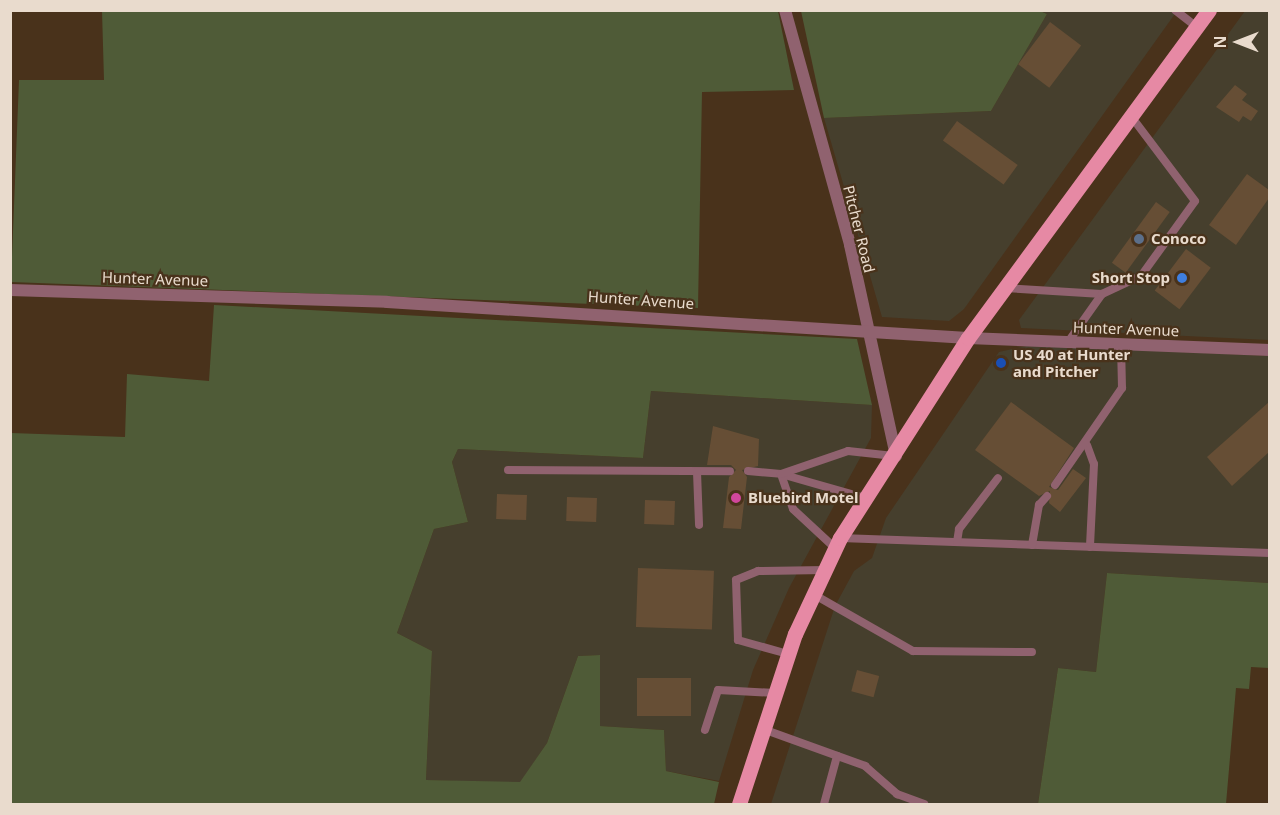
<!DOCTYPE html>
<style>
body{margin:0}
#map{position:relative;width:1280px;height:815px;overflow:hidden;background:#49321b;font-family:"Noto Sans",sans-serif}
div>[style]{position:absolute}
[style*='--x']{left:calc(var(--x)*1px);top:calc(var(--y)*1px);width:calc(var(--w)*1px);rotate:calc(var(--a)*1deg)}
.commercial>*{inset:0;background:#463f2d}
.green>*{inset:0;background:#4f5b37}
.building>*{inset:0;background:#664e35;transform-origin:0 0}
.lane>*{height:8px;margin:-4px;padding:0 4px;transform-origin:4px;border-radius:4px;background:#90626f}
.street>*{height:12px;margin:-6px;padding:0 6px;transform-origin:6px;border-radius:6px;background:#90626f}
.primary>*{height:15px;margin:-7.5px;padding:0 7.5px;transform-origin:7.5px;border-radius:7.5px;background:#e689a4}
.dots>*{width:16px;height:16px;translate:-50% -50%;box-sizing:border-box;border:3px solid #49321b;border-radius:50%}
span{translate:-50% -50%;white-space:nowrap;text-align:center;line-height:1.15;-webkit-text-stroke:4.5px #49321b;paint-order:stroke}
.street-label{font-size:15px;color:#e9dbcd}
.poi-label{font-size:15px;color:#e9dbcd;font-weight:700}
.left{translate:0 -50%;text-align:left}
.right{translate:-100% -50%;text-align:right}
.frame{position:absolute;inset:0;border:12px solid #e9dbcd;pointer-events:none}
.north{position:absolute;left:1208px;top:12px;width:60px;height:60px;-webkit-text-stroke:4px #49321b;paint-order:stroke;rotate:270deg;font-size:16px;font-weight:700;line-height:24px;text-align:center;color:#e9dbcd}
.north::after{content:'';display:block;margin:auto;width:21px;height:27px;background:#e9dbcd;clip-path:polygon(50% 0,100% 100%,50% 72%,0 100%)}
</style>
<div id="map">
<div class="commercial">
<div style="clip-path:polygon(1040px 11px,1177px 11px,964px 309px,949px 321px,882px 317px,824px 118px,991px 111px,1047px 14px)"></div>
<div style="clip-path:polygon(1245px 11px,1269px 11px,1269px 340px,1021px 328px,1019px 320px)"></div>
<div style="clip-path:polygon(1031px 345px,1269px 356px,1269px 583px,1107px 573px,1096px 672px,1058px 668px,1038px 804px,771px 804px,835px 606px,854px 571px,872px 558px,886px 518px,999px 352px)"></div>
<div style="clip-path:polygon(651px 391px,872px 405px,871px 438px,789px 588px,753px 670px,719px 781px,666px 771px,664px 730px,600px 726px,599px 655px,578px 656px,547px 743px,520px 783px,426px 780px,432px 651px,397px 633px,434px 529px,468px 522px,452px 462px,458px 449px,643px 458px)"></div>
</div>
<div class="green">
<div style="clip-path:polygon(102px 11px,778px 11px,794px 90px,702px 92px,698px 308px,11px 282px,19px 80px,104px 80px)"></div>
<div style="clip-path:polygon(1040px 11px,1047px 14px,991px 111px,824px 118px,801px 11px)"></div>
<div style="clip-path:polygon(214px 305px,857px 339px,872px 405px,651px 391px,643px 458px,458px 449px,452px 462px,468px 522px,434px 529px,397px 633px,432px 651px,426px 780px,520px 782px,547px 743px,578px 656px,600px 655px,600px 726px,664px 730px,666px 771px,719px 782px,714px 804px,11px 804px,11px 433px,125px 437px,127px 374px,209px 381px)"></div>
<div style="clip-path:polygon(1107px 573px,1269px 583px,1269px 668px,1251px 667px,1249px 689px,1236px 688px,1226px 804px,1038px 804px,1058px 668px,1096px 672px)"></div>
</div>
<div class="building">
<div style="left:1050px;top:22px;width:39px;height:53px;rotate:37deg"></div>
<div style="clip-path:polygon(1235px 85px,1247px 94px,1242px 100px,1258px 111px,1251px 121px,1243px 116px,1239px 122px,1216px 107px)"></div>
<div style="left:957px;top:121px;width:75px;height:24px;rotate:36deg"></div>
<div style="clip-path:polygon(1247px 174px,1269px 190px,1269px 198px,1236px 245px,1209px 225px)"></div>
<div style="left:1156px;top:202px;width:17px;height:75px;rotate:36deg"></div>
<div style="left:1186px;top:249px;width:31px;height:52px;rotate:37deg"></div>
<div style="clip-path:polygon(1011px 402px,1074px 448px,1049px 487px,1058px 490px,1073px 469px,1086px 478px,1060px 512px,1049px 503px,1050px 491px,1039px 496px,975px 450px)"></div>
<div style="clip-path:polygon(1269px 402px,1269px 452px,1232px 486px,1207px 457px)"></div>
<div style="clip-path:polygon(713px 426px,759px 439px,758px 466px,742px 470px,747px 477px,741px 529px,723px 528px,729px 477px,736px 470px,731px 465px,707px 465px)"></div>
<div style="left:497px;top:494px;width:30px;height:25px;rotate:2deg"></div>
<div style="left:567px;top:497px;width:30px;height:24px;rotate:2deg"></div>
<div style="left:645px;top:500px;width:30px;height:24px;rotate:2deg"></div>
<div style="left:638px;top:568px;width:76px;height:59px;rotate:2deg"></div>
<div style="left:857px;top:670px;width:23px;height:22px;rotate:15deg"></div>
<div style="left:637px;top:678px;width:54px;height:38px"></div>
</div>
<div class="lane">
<div style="--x:1175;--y:10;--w:28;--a:38"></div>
<div style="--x:1005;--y:288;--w:97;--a:3.5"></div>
<div style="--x:1068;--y:342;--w:59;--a:-54.7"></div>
<div style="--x:1102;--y:294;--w:43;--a:-24.8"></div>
<div style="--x:1141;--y:276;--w:92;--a:-54.2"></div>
<div style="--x:1195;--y:201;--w:106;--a:-127"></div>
<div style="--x:1087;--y:445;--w:20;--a:70"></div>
<div style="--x:1094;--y:464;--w:83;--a:92.8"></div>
<div style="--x:508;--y:470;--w:222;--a:0.3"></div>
<div style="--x:748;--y:471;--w:33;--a:5"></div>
<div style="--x:781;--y:474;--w:87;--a:15.9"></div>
<div style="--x:697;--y:472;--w:53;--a:87.8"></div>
<div style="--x:1055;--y:485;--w:118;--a:-55.4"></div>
<div style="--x:1122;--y:388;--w:44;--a:-91.3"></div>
<div style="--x:840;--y:538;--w:430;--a:2"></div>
<div style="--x:957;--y:542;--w:13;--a:-81"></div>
<div style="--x:959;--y:529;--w:64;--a:-52.6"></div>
<div style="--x:1032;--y:545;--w:41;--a:-80.1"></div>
<div style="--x:1039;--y:505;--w:12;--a:-48"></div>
<div style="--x:835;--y:548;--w:57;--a:-137.1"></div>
<div style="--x:793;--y:509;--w:37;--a:-109"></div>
<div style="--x:781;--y:474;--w:71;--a:-18.9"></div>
<div style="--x:848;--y:451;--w:46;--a:6.2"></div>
<div style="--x:813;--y:594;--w:115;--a:29.7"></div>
<div style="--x:913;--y:651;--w:119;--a:0.5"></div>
<div style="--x:788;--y:654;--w:52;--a:-164.4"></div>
<div style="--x:738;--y:640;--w:60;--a:-91.9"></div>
<div style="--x:736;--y:580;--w:24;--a:-22"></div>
<div style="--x:758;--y:571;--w:67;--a:-0.9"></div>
<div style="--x:763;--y:729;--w:109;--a:19.9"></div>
<div style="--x:865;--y:766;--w:43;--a:41.2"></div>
<div style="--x:897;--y:794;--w:29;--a:20"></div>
<div style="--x:705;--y:730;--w:42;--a:-72"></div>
<div style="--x:718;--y:690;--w:57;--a:3"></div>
<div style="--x:824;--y:804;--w:50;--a:-74.8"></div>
</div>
<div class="street">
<div style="--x:785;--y:10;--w:244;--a:74.5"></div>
<div style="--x:850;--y:245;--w:216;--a:77.7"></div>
<div style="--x:10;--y:290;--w:377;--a:1.8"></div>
<div style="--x:387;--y:302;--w:582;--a:3.55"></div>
<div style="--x:968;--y:338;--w:302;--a:2.3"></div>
</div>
<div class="primary">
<div style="--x:739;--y:804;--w:179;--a:-71.8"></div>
<div style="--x:795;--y:634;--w:106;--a:-64.9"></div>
<div style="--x:840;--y:538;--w:237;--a:-57.4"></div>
<div style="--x:968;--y:338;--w:407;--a:-53.7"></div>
</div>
<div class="dots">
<div style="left:1139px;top:239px;background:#5c6f8a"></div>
<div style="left:1182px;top:278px;background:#3f7fe0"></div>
<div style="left:1001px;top:363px;background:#1a4fb4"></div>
<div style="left:736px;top:498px;background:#d1479c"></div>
</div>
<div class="street-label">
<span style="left:859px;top:229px;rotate:76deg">Pitcher Road</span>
<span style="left:155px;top:279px;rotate:2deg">Hunter Avenue</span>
<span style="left:641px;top:300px;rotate:4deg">Hunter Avenue</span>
<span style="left:1126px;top:329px;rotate:2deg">Hunter Avenue</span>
</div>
<div class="poi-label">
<span class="left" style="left:1151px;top:239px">Conoco</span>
<span class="right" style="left:1170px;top:278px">Short Stop</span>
<span class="left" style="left:1013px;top:363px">US 40 at Hunter<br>and Pitcher</span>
<span class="left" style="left:748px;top:498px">Bluebird Motel</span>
</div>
<div class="frame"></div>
<div class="north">N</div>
</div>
